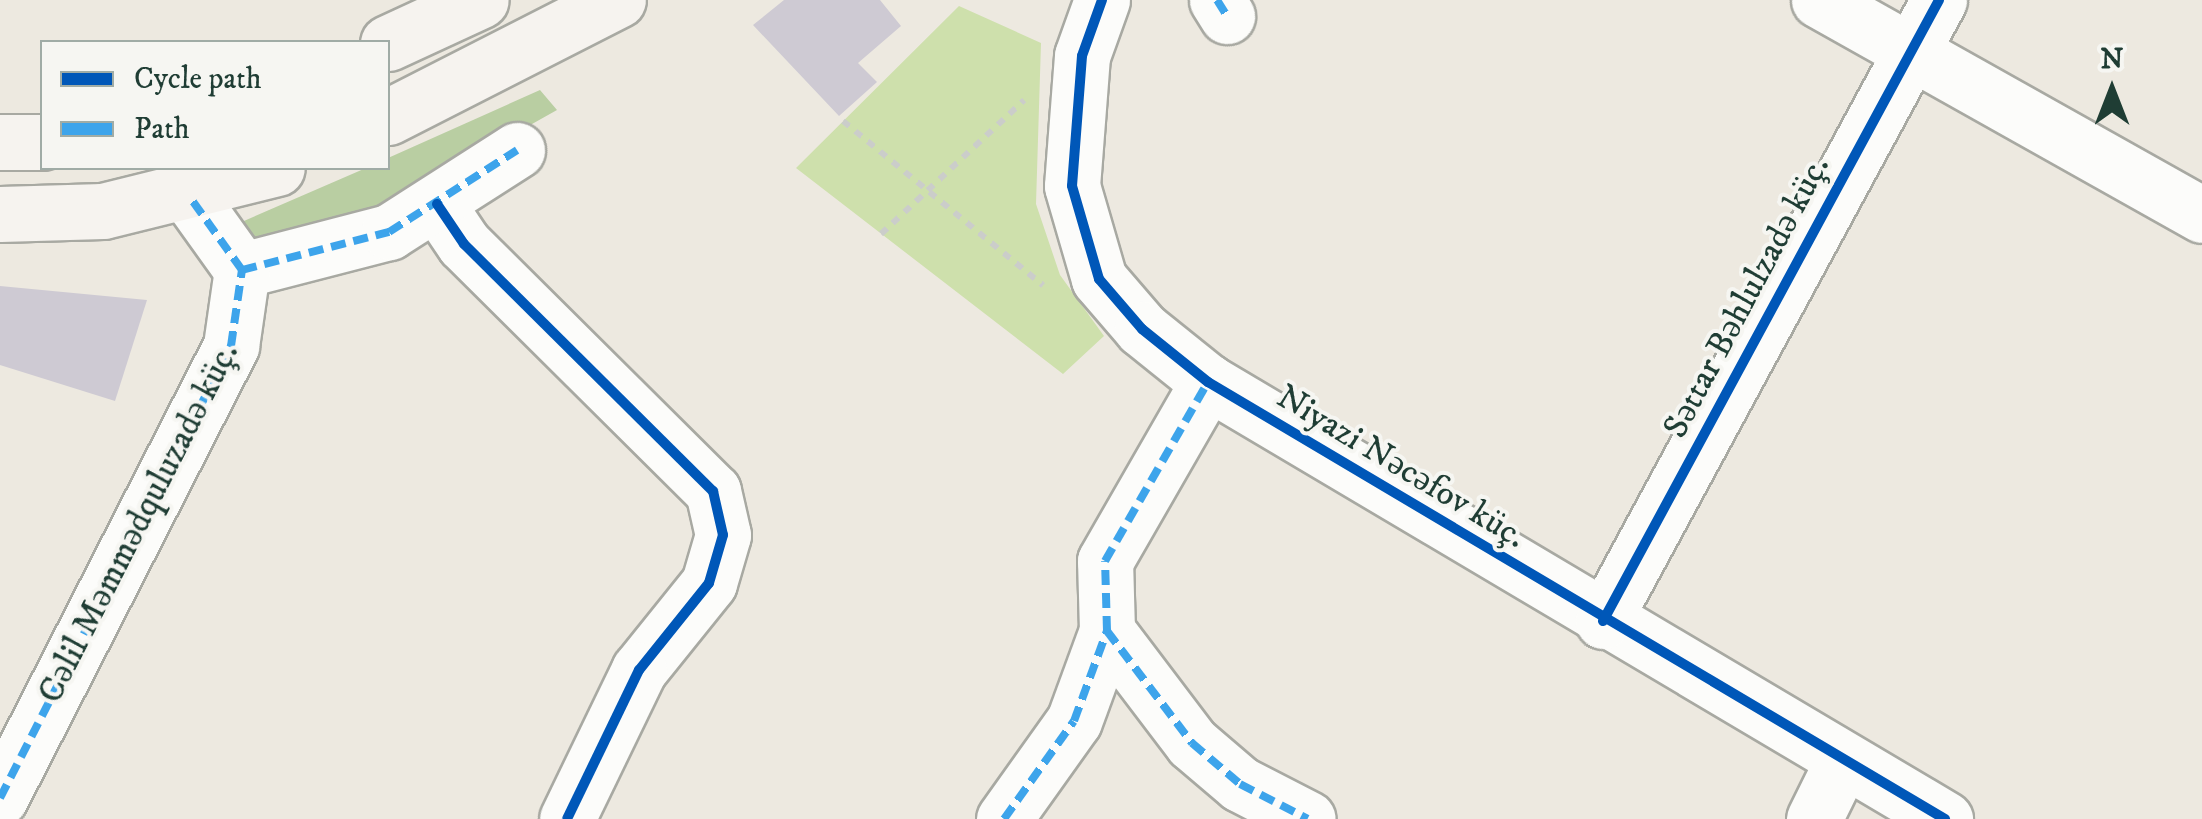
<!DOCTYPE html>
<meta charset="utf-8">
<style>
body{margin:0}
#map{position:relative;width:2202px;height:819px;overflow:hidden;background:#ede9e0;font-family:"IM FELL DW Pica",serif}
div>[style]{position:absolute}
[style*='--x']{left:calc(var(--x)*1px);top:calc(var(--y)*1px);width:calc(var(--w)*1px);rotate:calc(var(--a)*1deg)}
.green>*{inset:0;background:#cee0ac}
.forest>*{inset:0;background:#b9cea2}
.building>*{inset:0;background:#cecad3}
.path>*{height:6px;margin-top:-3px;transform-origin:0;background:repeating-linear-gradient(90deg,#cbcdca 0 8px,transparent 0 16px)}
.roads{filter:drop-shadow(2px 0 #a8a9a2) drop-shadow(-2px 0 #a8a9a2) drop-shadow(0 2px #a8a9a2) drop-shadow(0 -2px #a8a9a2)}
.street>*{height:55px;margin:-27.5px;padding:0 27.5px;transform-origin:27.5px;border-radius:27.5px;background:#fcfcfa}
.secondary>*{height:55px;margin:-27.5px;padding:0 27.5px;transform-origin:27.5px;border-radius:27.5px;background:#f6f3ef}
.quiet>*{height:8px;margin-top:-4px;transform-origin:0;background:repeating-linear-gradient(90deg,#3da4eb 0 15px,transparent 0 23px)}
.cycleway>*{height:10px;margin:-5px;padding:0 5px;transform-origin:5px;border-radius:5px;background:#0057b8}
span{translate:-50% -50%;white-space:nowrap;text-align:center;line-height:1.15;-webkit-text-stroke:8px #f6f6f2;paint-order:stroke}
.street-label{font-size:35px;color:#1f3d34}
.legend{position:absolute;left:40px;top:40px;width:350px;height:130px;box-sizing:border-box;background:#f6f6f2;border:2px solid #a0aca6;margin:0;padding:12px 18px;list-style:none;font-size:30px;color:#1f3d34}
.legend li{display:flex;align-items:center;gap:20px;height:50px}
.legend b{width:50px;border:2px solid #a0aca6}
.north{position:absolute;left:2062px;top:40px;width:100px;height:100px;-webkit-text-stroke:8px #f6f6f2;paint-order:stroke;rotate:0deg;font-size:28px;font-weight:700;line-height:40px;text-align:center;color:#1f3d34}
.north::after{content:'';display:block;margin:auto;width:35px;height:45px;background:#1f3d34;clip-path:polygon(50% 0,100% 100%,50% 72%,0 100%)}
</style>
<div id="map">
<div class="green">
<div style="clip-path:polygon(959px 6px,1041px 43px,1036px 204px,1060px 275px,1104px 336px,1063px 374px,796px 168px)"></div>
</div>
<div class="forest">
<div style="clip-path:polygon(540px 90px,557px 110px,364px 218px,255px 253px,237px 224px,366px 168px,388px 168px,388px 158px)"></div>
</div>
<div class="building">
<div style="clip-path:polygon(784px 0,880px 0,901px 26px,858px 63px,877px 82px,839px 116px,753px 25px)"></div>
<div style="clip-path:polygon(0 286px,147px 300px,115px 401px,0 365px)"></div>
</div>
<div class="path">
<div style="--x:843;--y:121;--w:259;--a:39.4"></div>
<div style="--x:881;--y:234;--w:196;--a:-43.1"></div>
</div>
<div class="roads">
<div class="street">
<div style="--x:1102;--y:0;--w:59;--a:109.7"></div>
<div style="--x:1082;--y:56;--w:130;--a:94.4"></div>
<div style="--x:1072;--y:186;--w:97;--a:73.8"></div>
<div style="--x:1099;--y:279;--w:66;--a:49.3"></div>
<div style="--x:1142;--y:329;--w:85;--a:38.8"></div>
<div style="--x:1208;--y:382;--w:857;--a:30.67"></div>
<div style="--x:1217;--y:0;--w:19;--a:58"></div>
<div style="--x:1819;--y:0;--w:439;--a:29.3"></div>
<div style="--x:437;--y:204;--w:48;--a:56"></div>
<div style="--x:464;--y:244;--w:351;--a:44.8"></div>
<div style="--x:713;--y:491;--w:45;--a:77.2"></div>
<div style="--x:723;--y:535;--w:50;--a:106.3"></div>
<div style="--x:709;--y:583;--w:112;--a:128.8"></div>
<div style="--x:639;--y:670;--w:165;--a:115.8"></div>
<div style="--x:242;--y:270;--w:152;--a:-14.5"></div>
<div style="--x:389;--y:232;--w:152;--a:-32.6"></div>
<div style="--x:1603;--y:621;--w:706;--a:-61.58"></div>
<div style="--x:1107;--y:631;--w:141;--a:52.8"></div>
<div style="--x:1192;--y:743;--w:63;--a:40.5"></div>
<div style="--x:1240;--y:784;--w:76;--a:27.2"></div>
<div style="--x:0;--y:798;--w:508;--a:-62.93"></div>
<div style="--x:231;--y:346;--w:77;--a:-81.8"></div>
<div style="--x:242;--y:270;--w:91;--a:-125.6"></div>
<div style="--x:1004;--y:819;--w:120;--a:-54.5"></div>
<div style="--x:1074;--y:721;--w:96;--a:-69.9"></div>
<div style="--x:1107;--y:631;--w:70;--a:-91.6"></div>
<div style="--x:1105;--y:561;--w:207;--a:-60.1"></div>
<div style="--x:1814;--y:819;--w:66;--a:-63.8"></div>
</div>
<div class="secondary">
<div style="--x:388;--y:43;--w:102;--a:-24.8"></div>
<div style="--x:388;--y:117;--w:258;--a:-27"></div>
<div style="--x:0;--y:142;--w:42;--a:0"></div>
<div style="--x:0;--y:214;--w:103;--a:-1.7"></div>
<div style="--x:103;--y:211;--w:179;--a:-13.9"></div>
</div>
</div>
<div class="quiet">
<div style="--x:1217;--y:0;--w:19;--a:58"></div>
<div style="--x:242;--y:270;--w:152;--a:-14.5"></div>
<div style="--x:389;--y:232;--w:152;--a:-32.6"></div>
<div style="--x:1107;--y:631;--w:141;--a:52.8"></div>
<div style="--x:1192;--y:743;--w:63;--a:40.5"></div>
<div style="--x:1240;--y:784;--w:76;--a:27.2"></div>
<div style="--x:0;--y:798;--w:508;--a:-62.93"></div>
<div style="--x:231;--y:346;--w:77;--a:-81.8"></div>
<div style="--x:242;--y:270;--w:91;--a:-125.6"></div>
<div style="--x:1004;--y:819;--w:120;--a:-54.5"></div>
<div style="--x:1074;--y:721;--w:96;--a:-69.9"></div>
<div style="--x:1107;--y:631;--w:70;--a:-91.6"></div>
<div style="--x:1105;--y:561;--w:207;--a:-60.1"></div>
</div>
<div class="cycleway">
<div style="--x:1102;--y:0;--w:59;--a:109.7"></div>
<div style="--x:1082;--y:56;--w:130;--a:94.4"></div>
<div style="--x:1072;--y:186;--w:97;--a:73.8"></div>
<div style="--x:1099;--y:279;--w:66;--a:49.3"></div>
<div style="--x:1142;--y:329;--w:85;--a:38.8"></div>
<div style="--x:1208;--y:382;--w:857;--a:30.67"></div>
<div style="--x:437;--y:204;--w:48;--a:56"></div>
<div style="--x:464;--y:244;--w:351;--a:44.8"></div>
<div style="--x:713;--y:491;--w:45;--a:77.2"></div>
<div style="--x:723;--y:535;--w:50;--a:106.3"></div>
<div style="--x:709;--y:583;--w:112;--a:128.8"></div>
<div style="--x:639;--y:670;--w:165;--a:115.8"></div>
<div style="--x:1603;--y:621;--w:706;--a:-61.58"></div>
</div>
<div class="street-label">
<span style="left:1747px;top:297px;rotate:-62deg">Səttar Bəhlulzadə küç.</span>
<span style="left:1401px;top:467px;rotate:31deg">Niyazi Nəcəfov küç.</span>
<span style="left:139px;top:523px;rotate:-63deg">Cəlil Məmmədquluzadə küç.</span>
</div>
<ul class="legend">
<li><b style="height:12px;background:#0057b8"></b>Cycle path</li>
<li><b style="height:12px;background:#3da4eb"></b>Path</li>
</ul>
<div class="north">N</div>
</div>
